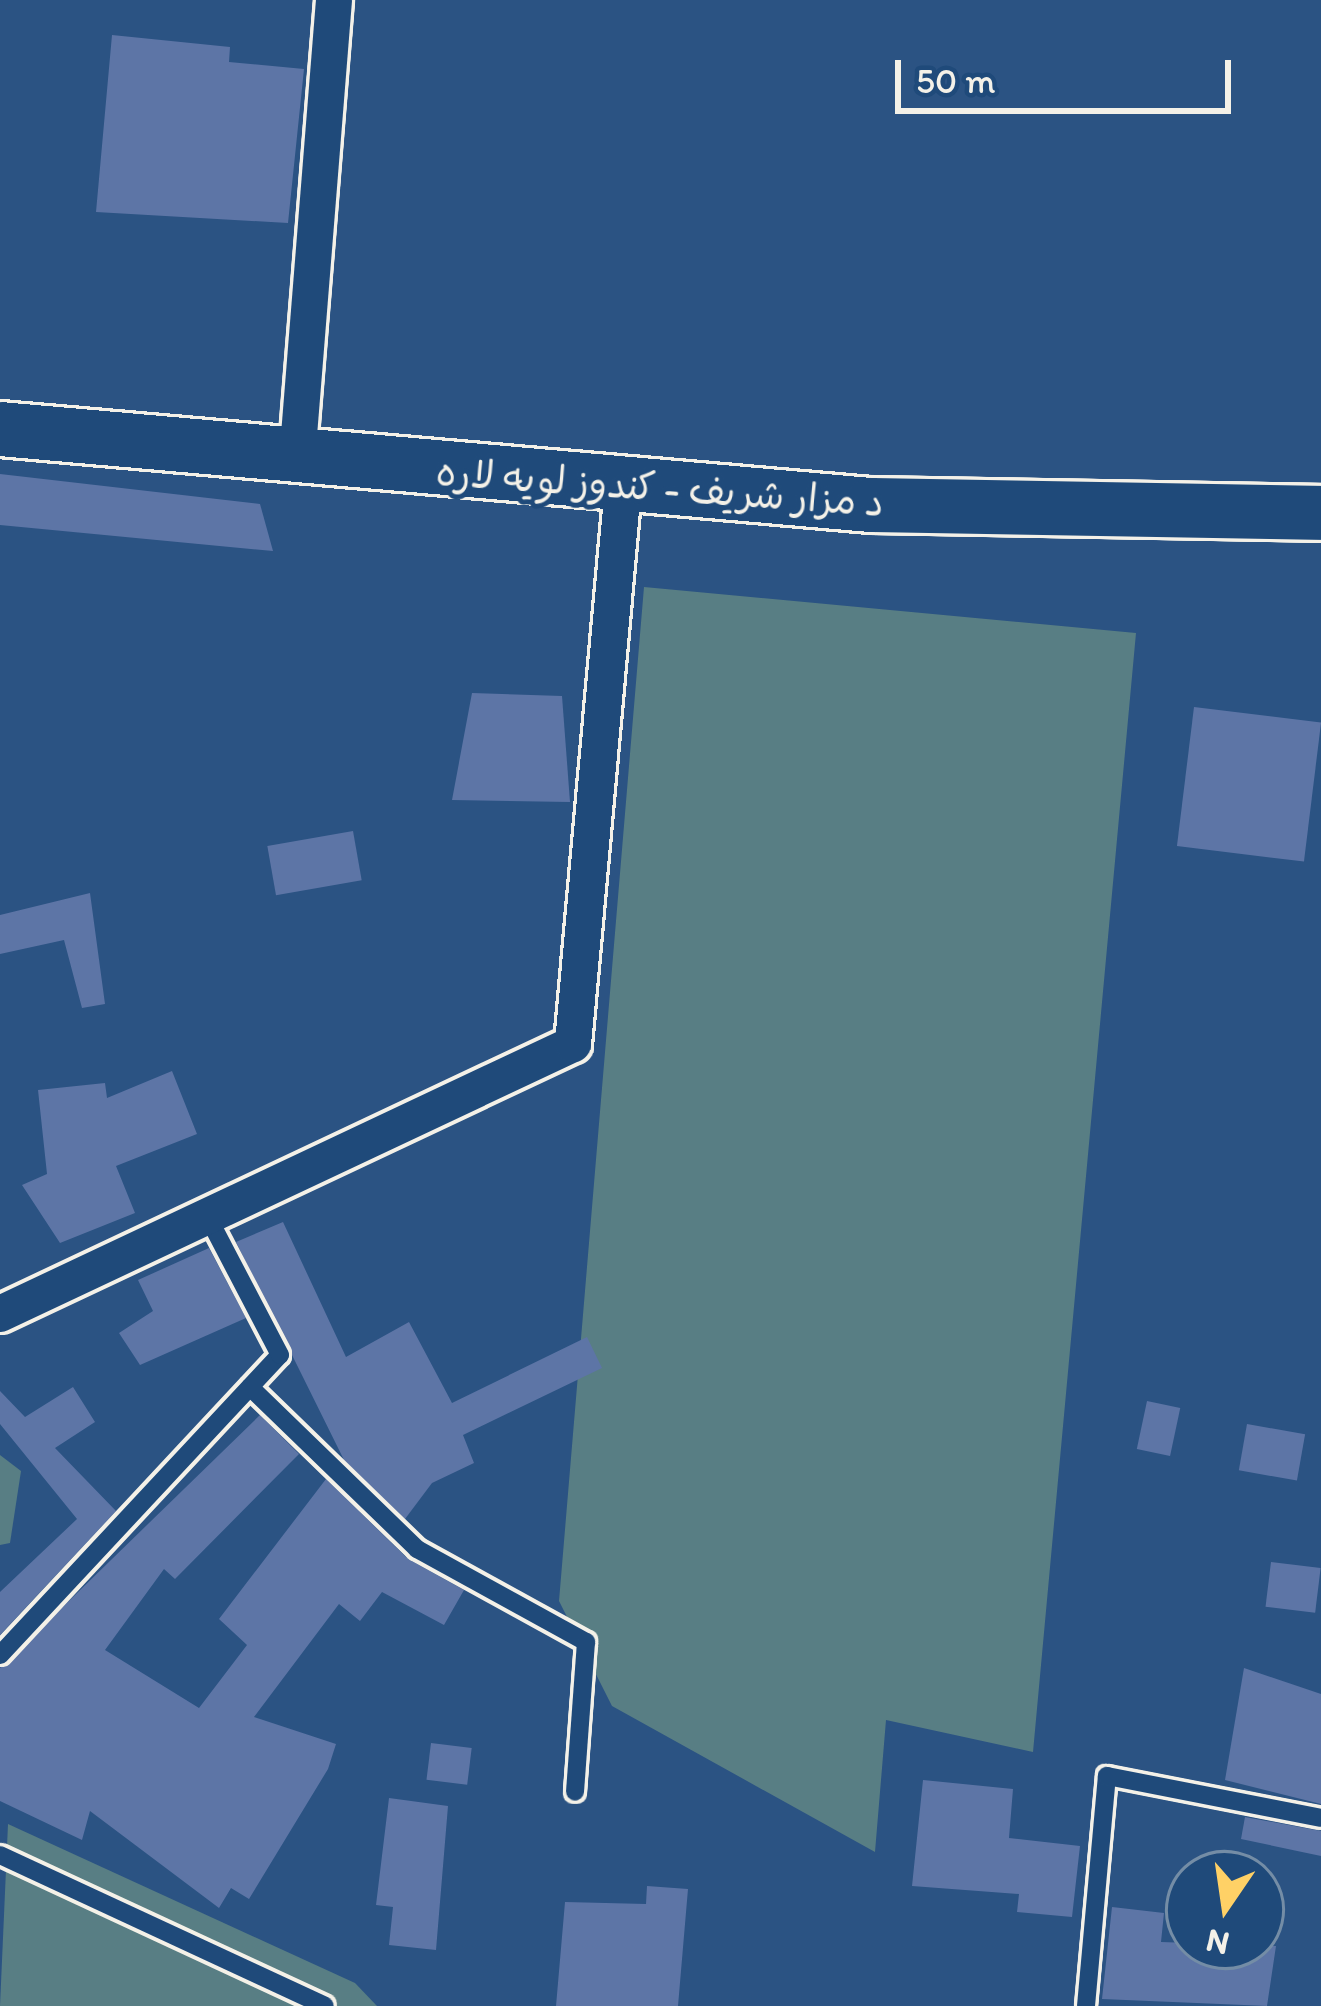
<!DOCTYPE html>
<meta charset="utf-8">
<style>
body{margin:0}
#map{position:relative;width:1321px;height:2006px;overflow:hidden;background:#2b5383;font-family:Itim,"Playpen Sans Arabic",sans-serif}
div>[style]{position:absolute}
[style*='--x']{left:calc(var(--x)*1px);top:calc(var(--y)*1px);width:calc(var(--w)*1px);rotate:calc(var(--a)*1deg)}
.green>*{inset:0;background:#587e84}
.building>*{inset:0;background:#5d75a6;transform-origin:0 0}
.roads{filter:drop-shadow(3px 0 #f4f1e8) drop-shadow(-3px 0 #f4f1e8) drop-shadow(0 3px #f4f1e8) drop-shadow(0 -3px #f4f1e8)}
.lane>*{height:18px;margin:-9px;padding:0 9px;transform-origin:9px;border-radius:9px;background:#1f4a7a}
.street>*{height:36px;margin:-18px;padding:0 18px;transform-origin:18px;border-radius:18px;background:#1f4a7a}
.primary>*{height:54px;margin:-27px;padding:0 27px;transform-origin:27px;border-radius:27px;background:#1f4a7a}
span{translate:-50% -50%;white-space:nowrap;text-align:center;line-height:1.15;-webkit-text-stroke:10px #1f4a7a;paint-order:stroke}
.street-label{font-size:39px;color:#f4f1e8}
.north{position:absolute;left:1165px;top:1850px;width:120px;height:120px;box-sizing:border-box;background:#1f4a7a;border:3px solid #748da6;border-radius:50%;rotate:193deg;font-size:33px;font-weight:700;line-height:48px;text-align:center;color:#f4f1e8}
.north::after{content:'';display:block;margin:auto;width:42px;height:54px;background:#ffd166;clip-path:polygon(50% 0,100% 100%,50% 72%,0 100%)}
.scale{position:absolute;left:895px;top:60px;width:336px;height:54px;box-sizing:border-box;border:6px solid #f4f1e8;border-top:0;padding-left:15px;font-size:36px;line-height:42px;white-space:nowrap;color:#f4f1e8;-webkit-text-stroke:9px #1f4a7a;paint-order:stroke}
</style>
<div id="map">
<div class="green">
<div style="clip-path:polygon(644px 587px,1136px 633px,1033px 1752px,886px 1720px,875px 1852px,612px 1706px,559px 1601px)"></div>
<div style="clip-path:polygon(0 1455px,21px 1471px,10px 1543px,0 1545px)"></div>
<div style="clip-path:polygon(8px 1824px,355px 1983px,377px 2006px,0 2006px)"></div>
</div>
<div class="building">
<div style="clip-path:polygon(112px 35px,230px 47px,229px 62px,304px 69px,288px 223px,96px 212px)"></div>
<div style="clip-path:polygon(0 474px,260px 504px,273px 551px,0 525px)"></div>
<div style="clip-path:polygon(472px 693px,562px 696px,570px 802px,452px 800px)"></div>
<div style="left:1194px;top:707px;width:128px;height:140px;rotate:7deg"></div>
<div style="left:353px;top:831px;width:50px;height:87px;rotate:80deg"></div>
<div style="clip-path:polygon(90px 893px,105px 1004px,82px 1008px,64px 940px,0 954px,0 915px)"></div>
<div style="clip-path:polygon(172px 1071px,197px 1134px,116px 1166px,135px 1213px,60px 1243px,22px 1185px,47px 1174px,38px 1090px,105px 1083px,107px 1098px)"></div>
<div style="clip-path:polygon(283px 1222px,346px 1357px,409px 1322px,452px 1403px,587px 1337px,602px 1368px,463px 1435px,474px 1463px,432px 1483px,405px 1519px,344px 1460px,236px 1242px)"></div>
<div style="clip-path:polygon(209px 1248px,246px 1318px,140px 1365px,119px 1333px,153px 1311px,138px 1280px)"></div>
<div style="clip-path:polygon(73px 1387px,95px 1422px,55px 1448px,116px 1511px,0 1635px,0 1592px,77px 1519px,0 1424px,0 1391px,25px 1417px)"></div>
<div style="left:1147px;top:1401px;width:34px;height:49px;rotate:12deg"></div>
<div style="clip-path:polygon(260px 1415px,299px 1454px,175px 1579px,164px 1569px,105px 1650px,199px 1708px,247px 1645px,219px 1619px,326px 1479px,408px 1559px,464px 1590px,444px 1625px,382px 1592px,360px 1621px,339px 1604px,254px 1717px,336px 1744px,328px 1769px,249px 1899px,231px 1888px,219px 1908px,90px 1811px,82px 1840px,0 1801px,0 1668px)"></div>
<div style="left:1247px;top:1424px;width:59px;height:47px;rotate:10deg"></div>
<div style="left:1271px;top:1562px;width:50px;height:45px;rotate:7deg"></div>
<div style="clip-path:polygon(1244px 1668px,1321px 1694px,1321px 1804px,1225px 1780px)"></div>
<div style="left:431px;top:1743px;width:41px;height:37px;rotate:7deg"></div>
<div style="clip-path:polygon(923px 1780px,1013px 1789px,1009px 1838px,1080px 1846px,1072px 1917px,1017px 1912px,1019px 1894px,912px 1886px)"></div>
<div style="clip-path:polygon(389px 1798px,448px 1806px,436px 1950px,389px 1945px,393px 1907px,376px 1905px)"></div>
<div style="clip-path:polygon(1245px 1817px,1321px 1831px,1321px 1856px,1241px 1839px)"></div>
<div style="clip-path:polygon(647px 1886px,688px 1889px,678px 2006px,556px 2006px,565px 1902px,646px 1904px)"></div>
<div style="clip-path:polygon(1112px 1907px,1164px 1913px,1161px 1942px,1276px 1946px,1267px 2006px,1102px 1999px)"></div>
</div>
<div class="roads">
<div class="lane">
<div style="--x:250;--y:1387;--w:233;--a:44.1"></div>
<div style="--x:417;--y:1549;--w:193;--a:28.8"></div>
<div style="--x:586;--y:1642;--w:150;--a:94.2"></div>
<div style="--x:0;--y:1655;--w:410;--a:-47"></div>
<div style="--x:280;--y:1355;--w:153;--a:-117.6"></div>
<div style="--x:0;--y:1855;--w:358;--a:24.9"></div>
<div style="--x:1086;--y:2006;--w:231;--a:-84.8"></div>
<div style="--x:1107;--y:1776;--w:218;--a:11.1"></div>
</div>
<div class="street">
<div style="--x:297;--y:460;--w:461;--a:-85.4"></div>
<div style="--x:0;--y:1314;--w:633;--a:-25.23"></div>
<div style="--x:573;--y:1044;--w:559;--a:-84.87"></div>
</div>
<div class="primary">
<div style="--x:0;--y:429;--w:874;--a:4.99"></div>
<div style="--x:871;--y:505;--w:450;--a:1"></div>
</div>
</div>
<div class="street-label">
<span style="left:660px;top:488px;rotate:4deg">د مزار شریف - کندوز لویه لاره</span>
</div>
<div class="north">N</div>
<div class="scale">50 m</div>
</div>
